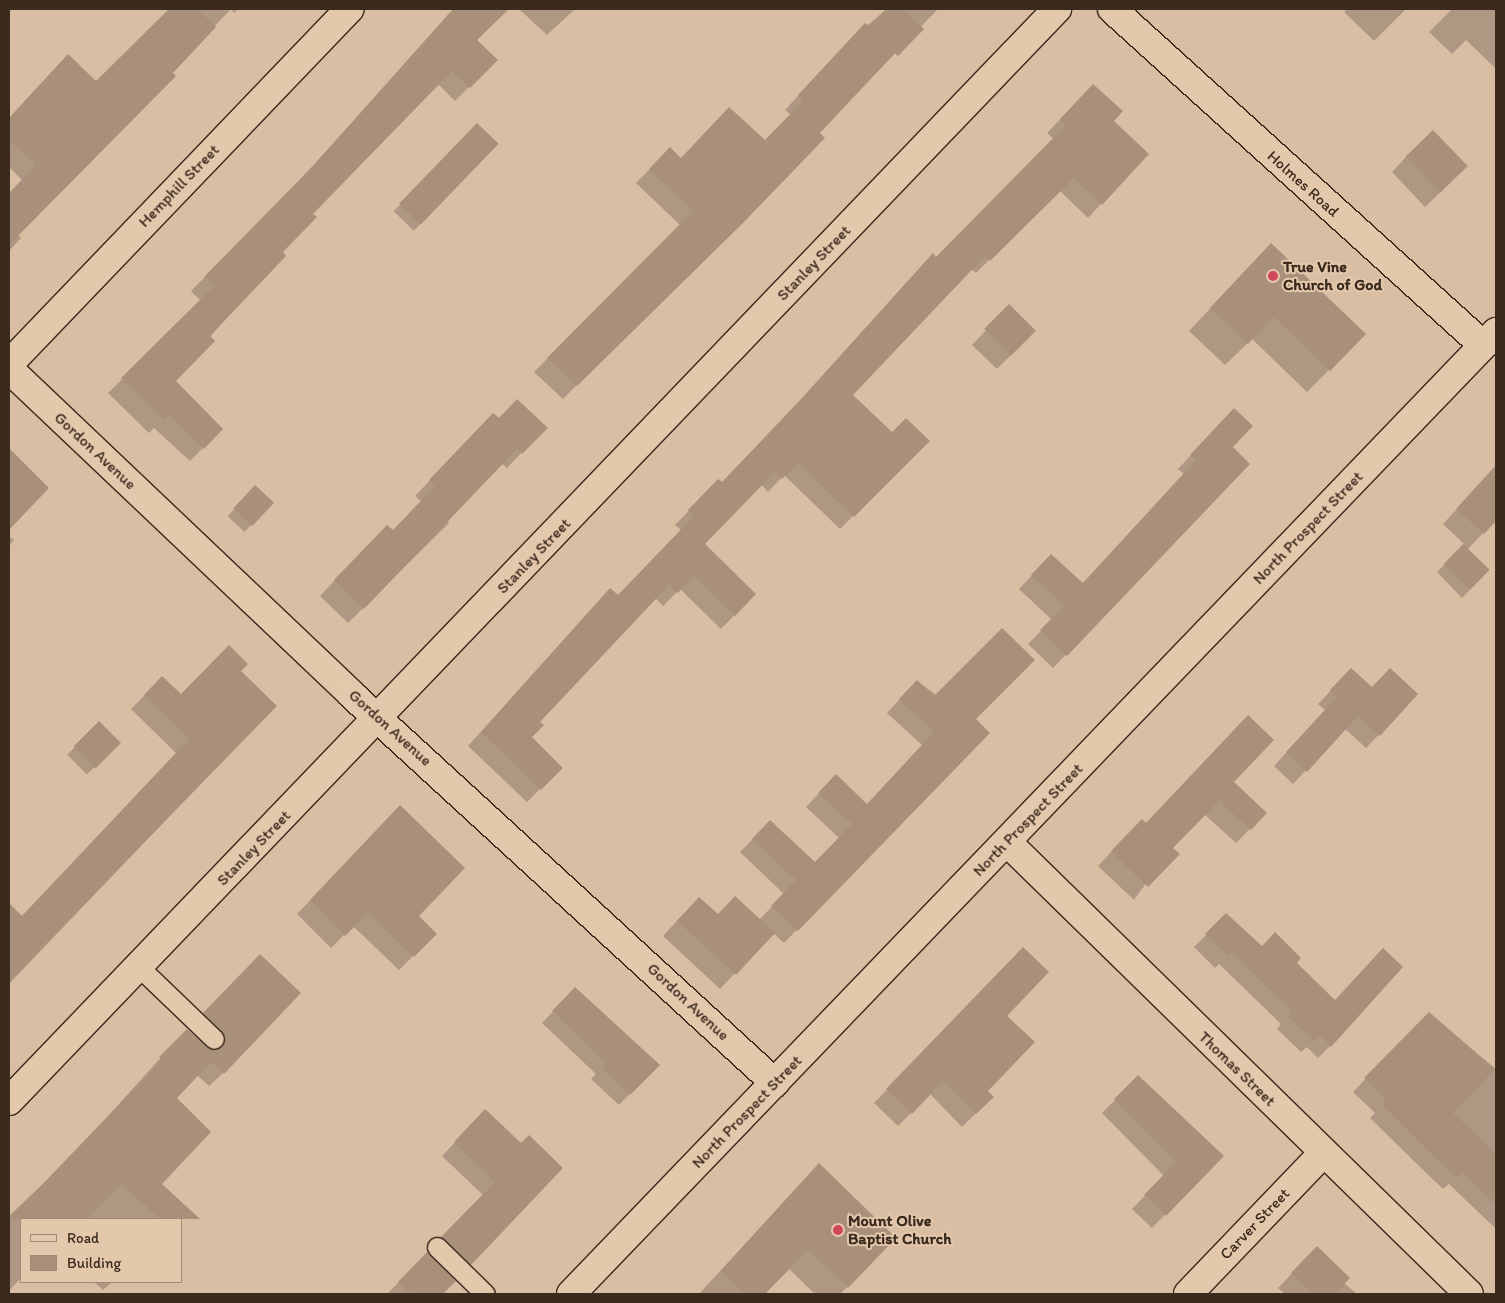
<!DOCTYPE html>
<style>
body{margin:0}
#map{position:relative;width:1505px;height:1303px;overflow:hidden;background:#dabea4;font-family:Itim,sans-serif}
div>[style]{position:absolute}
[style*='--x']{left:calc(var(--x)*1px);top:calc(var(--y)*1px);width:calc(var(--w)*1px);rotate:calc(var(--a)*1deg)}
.shadow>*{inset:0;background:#0003;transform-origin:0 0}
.building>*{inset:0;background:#a8907a;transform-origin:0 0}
.roads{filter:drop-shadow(1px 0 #3b2a1e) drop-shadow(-1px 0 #3b2a1e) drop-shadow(0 1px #3b2a1e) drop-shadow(0 -1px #3b2a1e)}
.lane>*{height:19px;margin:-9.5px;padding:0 9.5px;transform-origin:9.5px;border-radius:9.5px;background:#e4c8ac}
.street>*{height:28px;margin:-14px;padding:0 14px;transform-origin:14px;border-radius:14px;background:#e4c8ac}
.secondary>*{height:28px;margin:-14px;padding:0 14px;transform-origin:14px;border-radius:14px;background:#e4c8ac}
.dots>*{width:14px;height:14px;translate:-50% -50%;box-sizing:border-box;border:2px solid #e4c8ac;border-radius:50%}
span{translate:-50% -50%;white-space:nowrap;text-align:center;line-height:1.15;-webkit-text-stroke:4px #e4c8ac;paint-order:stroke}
.street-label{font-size:16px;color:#3b2a1e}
.poi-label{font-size:16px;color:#3b2a1e;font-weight:700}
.left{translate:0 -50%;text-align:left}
.frame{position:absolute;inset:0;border:10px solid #3b2a1e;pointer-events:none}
.legend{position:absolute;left:20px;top:1218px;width:162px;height:65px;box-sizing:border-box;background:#e4c8ac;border:1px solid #a08973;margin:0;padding:6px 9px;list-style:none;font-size:15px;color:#3b2a1e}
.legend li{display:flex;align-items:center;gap:10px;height:25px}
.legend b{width:25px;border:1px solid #a08973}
</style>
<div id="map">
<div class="shadow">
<div style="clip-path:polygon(170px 9px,238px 9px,234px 13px,231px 9px,17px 234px,21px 238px,9px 251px,9px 196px,22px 180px,9px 167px,9px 119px,54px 70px,96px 82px)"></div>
<div style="clip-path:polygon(455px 9px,507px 9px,476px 40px,496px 60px,455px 101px,438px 84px,311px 214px,174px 381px,203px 448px,190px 461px,154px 428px,149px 433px,108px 393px,201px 301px,191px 291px,299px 181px)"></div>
<div style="clip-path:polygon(519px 9px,575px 9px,547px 35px)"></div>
<div style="clip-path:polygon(887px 9px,938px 9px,818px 133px,823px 138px,563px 399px,534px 372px,680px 225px,636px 183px,670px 149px,681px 159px,765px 142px,791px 115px,785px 110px,852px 38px)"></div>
<div style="clip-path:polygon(1348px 9px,1406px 9px,1374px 41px,1344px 12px)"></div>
<div style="clip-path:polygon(1452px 9px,1496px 9px,1496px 69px,1466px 40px,1452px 54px,1429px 32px)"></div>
<div style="clip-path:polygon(1080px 99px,1147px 154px,1088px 218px,1059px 190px,976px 273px,971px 269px,851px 395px,892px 434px,928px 441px,840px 529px,784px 475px,768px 492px,761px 484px,703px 544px,755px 594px,721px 629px,680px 589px,663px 606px,655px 598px,539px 722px,530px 738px,561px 768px,527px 802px,468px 746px,597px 603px,617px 597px,681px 530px,675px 525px,718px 481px,721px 484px,1054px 139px,1047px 133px)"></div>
<div style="left:477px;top:125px;width:28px;height:120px;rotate:44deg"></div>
<div style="clip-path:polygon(1406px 157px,1452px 181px,1425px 207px,1392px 172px)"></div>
<div style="clip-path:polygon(1249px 267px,1329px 370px,1307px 392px,1252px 339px,1225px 365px,1189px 331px)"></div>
<div style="clip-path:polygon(995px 321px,1035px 331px,997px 369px,972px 345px)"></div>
<div style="clip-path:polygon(498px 420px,521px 453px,507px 468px,501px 463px,446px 520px,449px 523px,348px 623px,320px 596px,372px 541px,393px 531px,422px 502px,415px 496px,478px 430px)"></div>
<div style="clip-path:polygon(1221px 423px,1231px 447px,1248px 464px,1053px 668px,1028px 644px,1052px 620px,1019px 589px,1038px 569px,1082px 584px,1184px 474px,1178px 469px)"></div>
<div style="clip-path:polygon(20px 461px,48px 488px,9px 528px,9px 473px)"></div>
<div style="clip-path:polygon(1493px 470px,1496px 519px,1467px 550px,1488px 571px,1462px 598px,1437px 572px,1464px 544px,1443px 524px)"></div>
<div style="left:255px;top:487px;width:23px;height:40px;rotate:43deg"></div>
<div style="clip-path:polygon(9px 536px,14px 540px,9px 546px)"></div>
<div style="clip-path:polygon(239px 671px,275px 706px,9px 984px,9px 906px,21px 917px,177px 754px,131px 709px,162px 678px,181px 695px)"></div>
<div style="clip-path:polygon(917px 681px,988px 733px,784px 943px,773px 933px,720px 989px,663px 936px,684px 913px,759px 920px,784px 894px,740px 852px,770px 822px,815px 864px,839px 838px,806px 807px,823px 789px,867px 805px,922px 745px,887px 713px)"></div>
<div style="clip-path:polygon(1338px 683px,1417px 695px,1366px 748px,1345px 729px,1293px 784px,1274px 766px,1325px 710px,1318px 704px)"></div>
<div style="left:99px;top:723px;width:28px;height:45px;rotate:45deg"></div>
<div style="clip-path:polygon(1233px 782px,1266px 813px,1236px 843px,1204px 814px,1171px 848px,1134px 900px,1098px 866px,1128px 834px)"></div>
<div style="clip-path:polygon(387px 821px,417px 916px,435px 934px,399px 970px,353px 926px,331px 948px,297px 914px)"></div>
<div style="clip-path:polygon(1226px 915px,1261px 948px,1330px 1046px,1318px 1058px,1307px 1047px,1301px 1052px,1277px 1029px,1281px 1024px,1219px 964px,1215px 968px,1194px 947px)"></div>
<div style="clip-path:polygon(1010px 962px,1006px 1016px,987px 1091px,992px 1097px,962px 1127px,930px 1094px,898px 1126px,874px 1103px)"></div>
<div style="clip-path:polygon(247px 969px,223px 1073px,209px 1086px,197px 1075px,175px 1098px,160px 1184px,186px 1208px,174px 1219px,21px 1219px,21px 1278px,9px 1291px,9px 1216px,72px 1156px,173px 1044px,213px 1053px,191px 1027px)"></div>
<div style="clip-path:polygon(564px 1000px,658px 1065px,619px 1105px,591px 1079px,596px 1074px,542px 1023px)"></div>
<div style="clip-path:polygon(1429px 1013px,1468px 1050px,1470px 1048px,1496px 1069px,1496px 1229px,1449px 1184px,1443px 1189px,1418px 1165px,1370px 1118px,1375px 1113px,1353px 1092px)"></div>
<div style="clip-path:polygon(1125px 1090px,1222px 1156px,1152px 1228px,1132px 1209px,1164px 1176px,1102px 1113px)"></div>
<div style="clip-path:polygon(485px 1111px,521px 1145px,470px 1264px,458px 1276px,430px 1250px,483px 1195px,442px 1156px)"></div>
<div style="clip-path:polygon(800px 1184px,895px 1238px,840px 1294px,815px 1294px,789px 1269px,764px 1294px,699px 1294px)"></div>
<div style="clip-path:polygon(427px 1254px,454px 1281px,442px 1294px,387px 1294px)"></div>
<div style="clip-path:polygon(1303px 1262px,1344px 1283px,1357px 1294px,1285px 1294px,1278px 1288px)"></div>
<div style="clip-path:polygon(94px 1282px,112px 1282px,103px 1290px)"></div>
</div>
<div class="building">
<div style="clip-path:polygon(169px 9px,197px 9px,216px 27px,173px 73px,176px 76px,9px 245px,9px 193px,36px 165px,9px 140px,9px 118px,68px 54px,96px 81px)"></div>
<div style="clip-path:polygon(453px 9px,509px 9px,477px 40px,498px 60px,470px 88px,452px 71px,313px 214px,317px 217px,283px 252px,286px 256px,210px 336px,215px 341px,176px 381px,223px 429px,204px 449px,169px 415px,163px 420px,121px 378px,214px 286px,204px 277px,313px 166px)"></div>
<div style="clip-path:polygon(886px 9px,902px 9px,924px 29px,898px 56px,895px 53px,820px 133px,825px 138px,743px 223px,577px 386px,547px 358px,693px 211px,649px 169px,670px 147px,681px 158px,729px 107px,765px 140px,803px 101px,798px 95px,865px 23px,869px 26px)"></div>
<div style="clip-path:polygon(1093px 84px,1123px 111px,1114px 121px,1149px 154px,1102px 205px,1074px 178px,990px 261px,985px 256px,853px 395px,892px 432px,906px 418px,930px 441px,854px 517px,798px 463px,782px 479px,775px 472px,705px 544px,756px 594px,735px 616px,694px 576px,678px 593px,669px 585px,540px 722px,544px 725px,532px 737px,563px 768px,541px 790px,481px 732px,610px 588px,618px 595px,694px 516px,688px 510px,718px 479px,722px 482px,802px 398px,933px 253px,936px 257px,1066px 125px,1060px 119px)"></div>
<div style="left:477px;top:123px;width:30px;height:112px;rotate:44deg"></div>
<div style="left:1433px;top:130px;width:50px;height:38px;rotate:46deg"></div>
<div style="clip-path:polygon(1271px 243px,1366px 334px,1330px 371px,1274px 317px,1248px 344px,1210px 308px)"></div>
<div style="left:1009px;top:304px;width:38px;height:35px;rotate:45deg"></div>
<div style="clip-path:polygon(517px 399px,548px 428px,522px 454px,517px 449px,364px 609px,334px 580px,387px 525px,393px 530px,435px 486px,429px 480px,493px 413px,499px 418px)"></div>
<div style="clip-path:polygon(1234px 408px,1253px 426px,1233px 447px,1250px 464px,1067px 656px,1040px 630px,1064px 606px,1031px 575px,1051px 554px,1083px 583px,1196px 460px,1190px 455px)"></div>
<div style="clip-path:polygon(9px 448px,49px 488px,9px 530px)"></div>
<div style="clip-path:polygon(1496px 465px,1496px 521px,1484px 534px,1456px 509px)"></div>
<div style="left:255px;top:485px;width:26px;height:32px;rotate:43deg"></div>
<div style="left:1463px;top:544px;width:37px;height:28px;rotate:44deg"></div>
<div style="clip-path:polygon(1002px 628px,1035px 660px,976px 719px,990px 733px,798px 931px,771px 906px,796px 880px,752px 839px,770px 820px,815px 862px,852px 824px,818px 793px,836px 774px,867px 804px,934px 732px,899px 699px,917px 680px,934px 696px)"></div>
<div style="clip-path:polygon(229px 645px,248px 664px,241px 671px,277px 706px,9px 981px,9px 903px,22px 916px,189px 739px,144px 695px,162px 676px,181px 694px)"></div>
<div style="clip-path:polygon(1351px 668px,1372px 687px,1390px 668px,1418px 694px,1380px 736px,1358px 716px,1307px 772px,1286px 752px,1337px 697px,1330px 690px)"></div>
<div style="clip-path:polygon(1248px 715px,1274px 740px,1234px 782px,1267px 813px,1251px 830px,1219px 801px,1173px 848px,1180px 854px,1148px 887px,1111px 851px,1142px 819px,1146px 823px)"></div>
<div style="left:99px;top:721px;width:31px;height:36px;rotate:45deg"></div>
<div style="clip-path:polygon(400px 805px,465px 868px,419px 916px,437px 934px,414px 957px,368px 913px,345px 936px,310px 900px)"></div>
<div style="clip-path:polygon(735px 896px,775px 933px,736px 975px,677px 921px,699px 897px,718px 914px)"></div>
<div style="clip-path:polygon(1226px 913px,1262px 946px,1275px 932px,1301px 958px,1297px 963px,1335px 1000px,1383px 948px,1403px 967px,1331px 1047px,1320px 1035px,1314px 1041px,1288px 1016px,1292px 1011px,1232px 953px,1228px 956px,1205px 934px)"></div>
<div style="clip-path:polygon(1023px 947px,1049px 972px,1007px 1016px,1035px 1042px,988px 1091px,994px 1097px,976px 1114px,943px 1081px,912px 1114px,886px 1089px)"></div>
<div style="clip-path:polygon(260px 954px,301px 993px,224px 1074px,211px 1062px,177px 1098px,211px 1132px,162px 1184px,200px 1219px,160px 1219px,122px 1184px,87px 1219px,9px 1219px,162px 1060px,159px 1057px,187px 1029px,211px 1050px,222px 1046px,225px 1035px,203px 1013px)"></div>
<div style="clip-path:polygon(575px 987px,660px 1065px,630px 1095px,601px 1067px,606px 1063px,552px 1011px)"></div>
<div style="clip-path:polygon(1429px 1012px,1495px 1069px,1453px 1113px,1496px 1154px,1496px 1205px,1462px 1172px,1457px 1178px,1430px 1153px,1382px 1105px,1386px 1100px,1364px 1078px)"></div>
<div style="clip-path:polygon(1138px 1075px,1224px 1156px,1166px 1216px,1144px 1195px,1176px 1162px,1114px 1099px)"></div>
<div style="clip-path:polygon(485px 1109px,521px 1143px,529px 1135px,563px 1168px,471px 1265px,441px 1237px,495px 1182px,454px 1142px)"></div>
<div style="clip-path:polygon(819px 1163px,896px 1238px,848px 1288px,808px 1250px,765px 1294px,744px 1294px,721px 1271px)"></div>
<div style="clip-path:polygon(1317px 1246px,1350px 1278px,1335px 1294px,1314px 1294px,1291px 1273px)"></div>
<div style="clip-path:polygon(427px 1252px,456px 1281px,443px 1294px,411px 1294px,398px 1282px)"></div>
</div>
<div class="roads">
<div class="lane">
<div style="--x:138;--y:966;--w:105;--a:43.8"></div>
<div style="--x:437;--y:1247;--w:67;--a:44.4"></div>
</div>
<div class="street">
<div style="--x:1112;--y:9;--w:501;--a:42.17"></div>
<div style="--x:9;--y:364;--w:492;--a:-46.2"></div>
<div style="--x:9;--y:369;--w:473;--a:43.5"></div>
<div style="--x:352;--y:695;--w:574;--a:42.53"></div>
<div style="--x:1007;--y:842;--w:646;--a:44.37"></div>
<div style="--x:9;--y:1101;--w:1514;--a:-46.18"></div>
<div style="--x:1188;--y:1294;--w:195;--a:-46.2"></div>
</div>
<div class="secondary">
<div style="--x:571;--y:1294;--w:1335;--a:-46.12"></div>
</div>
</div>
<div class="dots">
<div style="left:1273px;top:276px;background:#d1495b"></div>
<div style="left:838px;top:1230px;background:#d1495b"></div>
</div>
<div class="street-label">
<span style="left:1303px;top:184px;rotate:42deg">Holmes Road</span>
<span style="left:179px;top:186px;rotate:-46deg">Hemphill Street</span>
<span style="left:814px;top:263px;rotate:-46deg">Stanley Street</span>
<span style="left:95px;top:451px;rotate:43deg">Gordon Avenue</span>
<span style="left:1308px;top:528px;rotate:-46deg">North Prospect Street</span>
<span style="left:534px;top:556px;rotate:-46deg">Stanley Street</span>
<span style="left:390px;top:728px;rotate:42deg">Gordon Avenue</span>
<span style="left:1028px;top:820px;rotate:-46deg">North Prospect Street</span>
<span style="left:254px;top:848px;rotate:-46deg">Stanley Street</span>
<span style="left:688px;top:1002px;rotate:43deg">Gordon Avenue</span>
<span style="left:1237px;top:1069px;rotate:44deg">Thomas Street</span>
<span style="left:747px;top:1112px;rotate:-46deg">North Prospect Street</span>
<span style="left:1255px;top:1224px;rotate:-46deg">Carver Street</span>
</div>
<div class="poi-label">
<span class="left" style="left:1283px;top:276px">True Vine<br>Church of God</span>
<span class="left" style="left:848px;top:1230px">Mount Olive<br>Baptist Church</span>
</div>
<div class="frame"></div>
<ul class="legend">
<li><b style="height:6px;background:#e4c8ac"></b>Road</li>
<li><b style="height:14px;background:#a8907a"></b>Building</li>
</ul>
</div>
